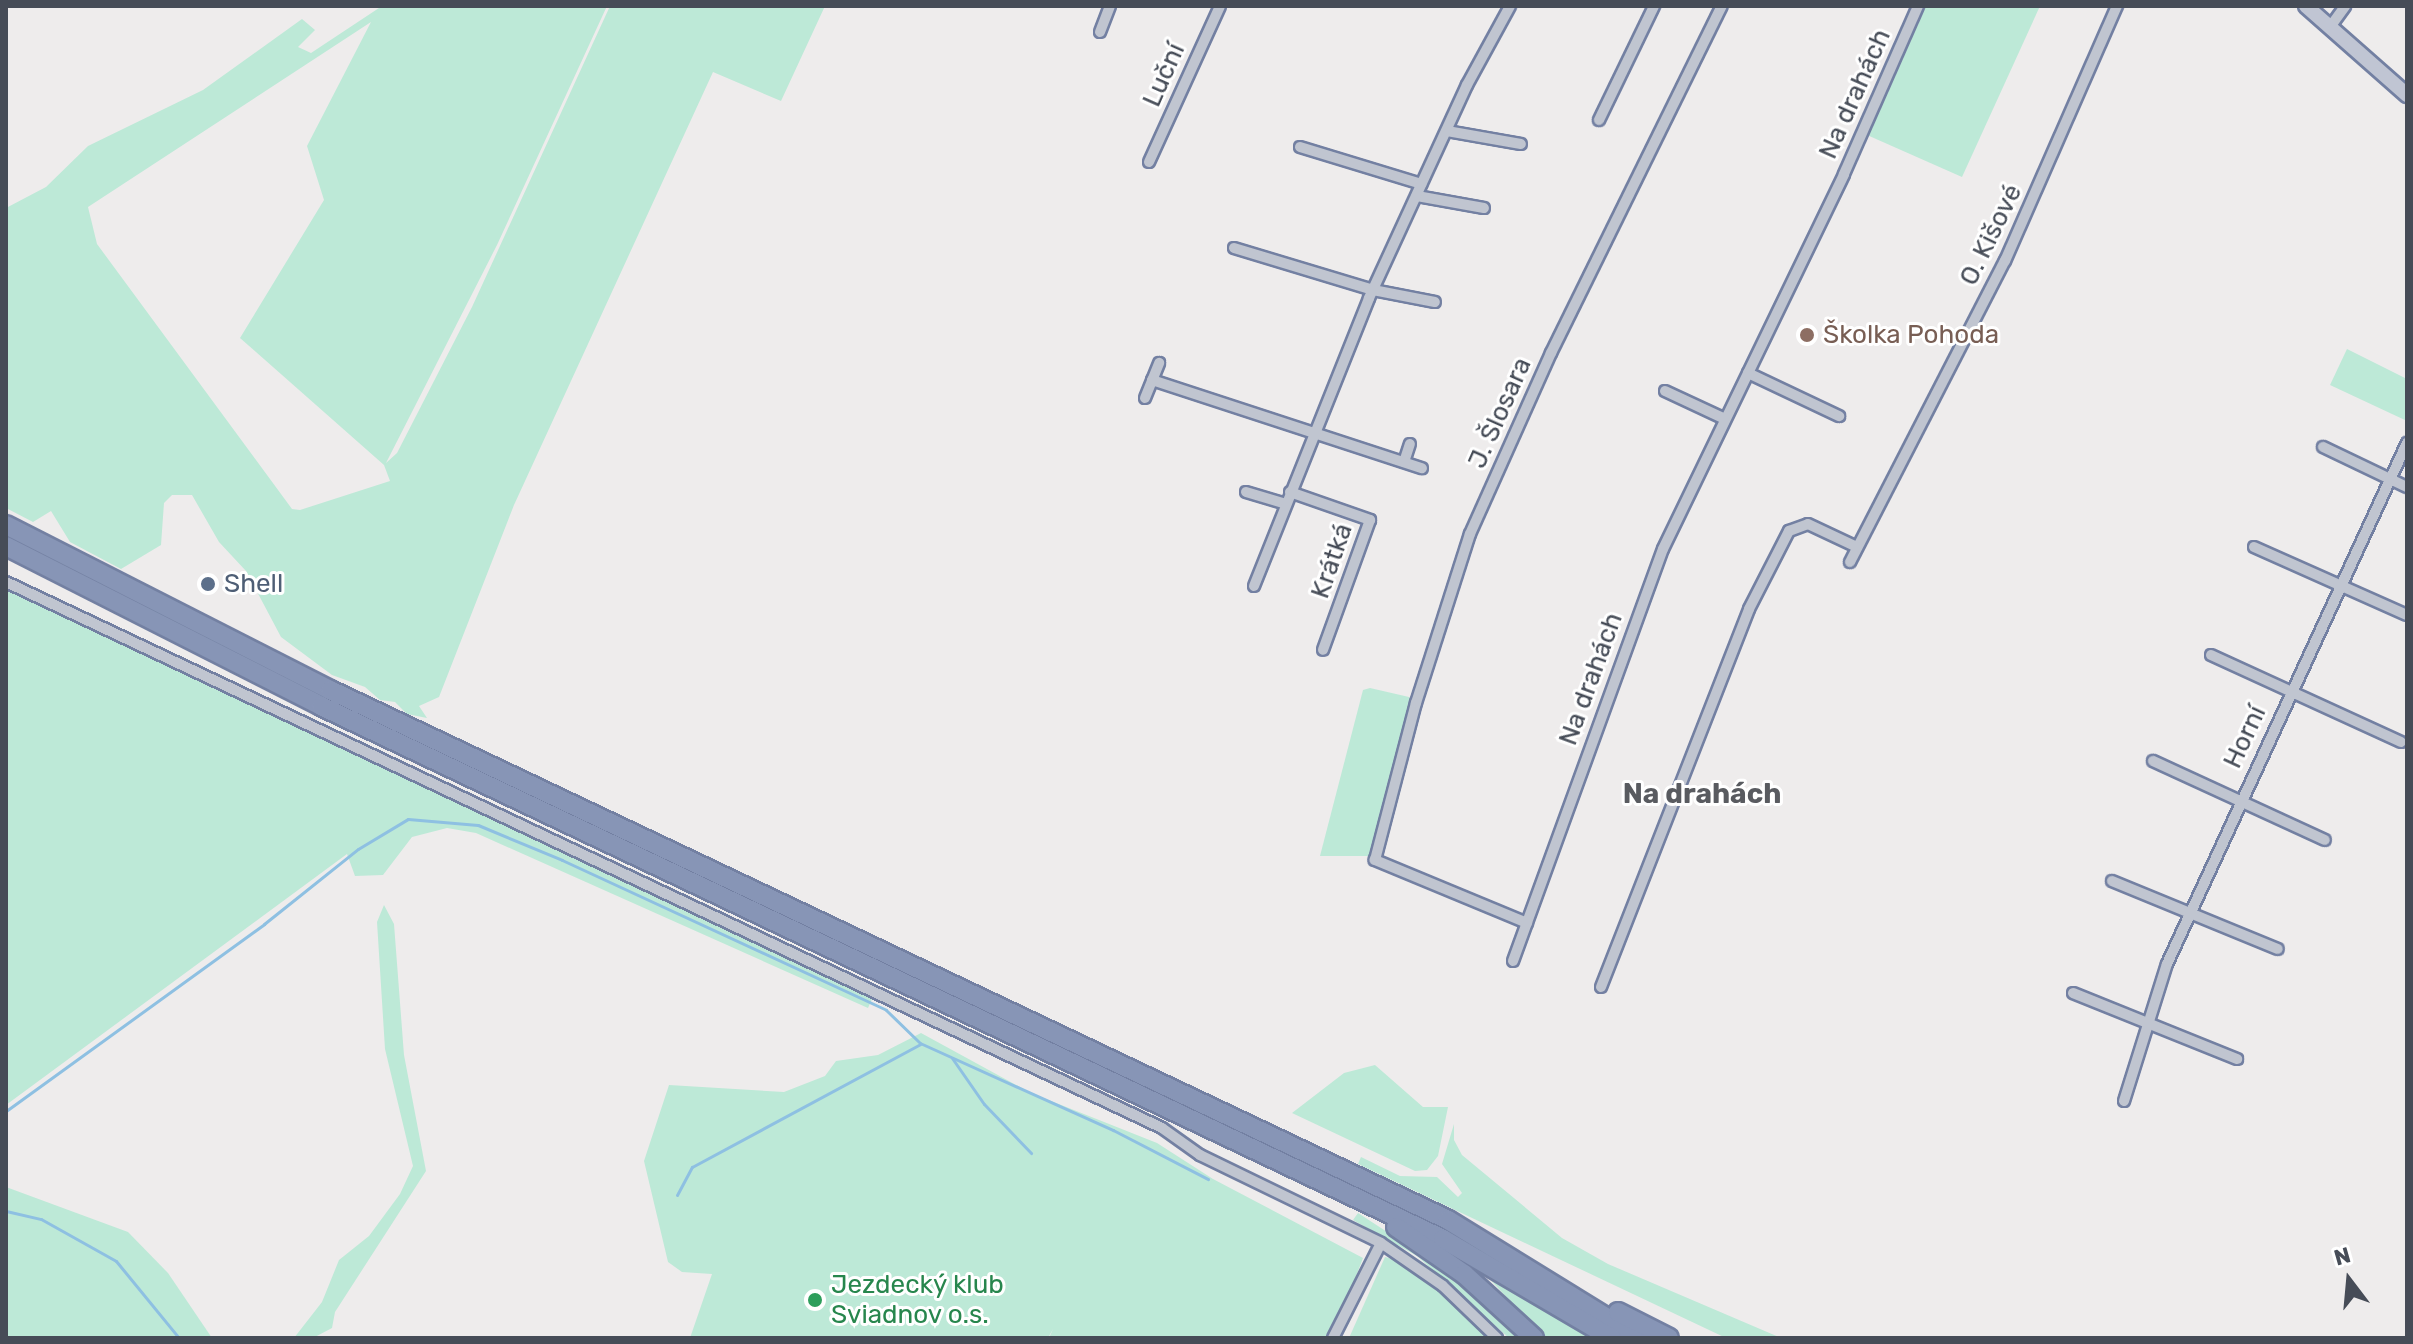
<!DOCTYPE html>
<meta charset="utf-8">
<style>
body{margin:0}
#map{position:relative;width:2413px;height:1344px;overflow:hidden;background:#eeecec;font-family:Rubik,sans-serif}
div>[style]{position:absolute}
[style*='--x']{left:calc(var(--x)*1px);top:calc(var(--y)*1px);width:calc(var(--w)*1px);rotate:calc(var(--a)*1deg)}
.green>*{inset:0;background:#bde9d7}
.stream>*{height:3px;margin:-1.5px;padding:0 1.5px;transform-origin:1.5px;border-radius:1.5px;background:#8ec0e2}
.roads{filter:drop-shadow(2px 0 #7380a2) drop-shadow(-2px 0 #7380a2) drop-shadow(0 2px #7380a2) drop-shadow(0 -2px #7380a2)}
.street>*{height:10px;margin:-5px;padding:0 5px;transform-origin:5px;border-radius:5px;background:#c0c5d0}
.secondary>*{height:14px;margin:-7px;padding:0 7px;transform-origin:7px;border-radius:7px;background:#c0c5d3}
.highway>*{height:18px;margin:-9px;padding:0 9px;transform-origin:9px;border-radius:9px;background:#8795b6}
.dots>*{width:22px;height:22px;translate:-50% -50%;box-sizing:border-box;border:4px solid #fff;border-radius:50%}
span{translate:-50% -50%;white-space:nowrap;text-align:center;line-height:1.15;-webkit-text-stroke:6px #fff;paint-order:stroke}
.street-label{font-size:26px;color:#464c57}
.education-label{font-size:26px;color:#785e54}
.left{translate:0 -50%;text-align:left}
.service-label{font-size:26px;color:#4e5e75}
.leisure-label{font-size:26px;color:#27864d}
.neighbourhood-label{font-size:28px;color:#595b60;font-weight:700}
.frame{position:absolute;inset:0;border:8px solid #464c57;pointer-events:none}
.north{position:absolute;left:2309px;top:1240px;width:80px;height:80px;-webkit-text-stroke:6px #fff;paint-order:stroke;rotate:344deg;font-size:22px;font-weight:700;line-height:32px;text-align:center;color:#464c57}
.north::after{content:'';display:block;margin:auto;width:28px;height:36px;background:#464c57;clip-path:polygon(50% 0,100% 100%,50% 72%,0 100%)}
</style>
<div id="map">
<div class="green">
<div style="clip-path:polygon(evenodd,382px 6px,607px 6px,497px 245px,386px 463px,397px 453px,472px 307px,610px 6px,825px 6px,781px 101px,713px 72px,514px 505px,439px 697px,419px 706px,427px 718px,407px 714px,395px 702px,380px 700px,365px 687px,332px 675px,281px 637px,246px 571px,219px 542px,192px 495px,172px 495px,164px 503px,161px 545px,121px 569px,70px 542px,51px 511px,33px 522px,6px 508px,6px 208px,46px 187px,88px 146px,203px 90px,302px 19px,315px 30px,298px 47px,311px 53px,382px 6px,371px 22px,307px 146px,324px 200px,240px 338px,384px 465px,390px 481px,300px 510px,292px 509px,97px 244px,88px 207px,371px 22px)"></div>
<div style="clip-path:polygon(1922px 6px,2040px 6px,1962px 177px,1867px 135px)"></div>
<div style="clip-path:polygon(2347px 349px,2407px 379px,2407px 421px,2330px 385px)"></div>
<div style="clip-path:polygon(6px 589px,872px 999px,868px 1008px,476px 833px,447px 828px,412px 837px,383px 875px,355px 876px,347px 854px,6px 1105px)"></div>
<div style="clip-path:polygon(1370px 688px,1409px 697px,1413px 703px,1371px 856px,1320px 856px,1363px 690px)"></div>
<div style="clip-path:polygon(384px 905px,394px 924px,404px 1055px,426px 1171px,335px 1312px,332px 1328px,313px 1338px,294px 1338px,322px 1302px,339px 1260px,369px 1236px,400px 1194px,413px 1166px,385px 1049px,377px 922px)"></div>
<div style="clip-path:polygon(921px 1033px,1031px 1093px,1157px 1143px,1213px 1179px,1363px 1258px,1338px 1324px,1325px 1338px,1049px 1338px,1053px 1329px,1048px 1338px,690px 1338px,712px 1274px,682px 1272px,668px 1262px,644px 1161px,669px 1085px,784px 1092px,825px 1076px,836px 1061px,878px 1055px)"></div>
<div style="clip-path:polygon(1375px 1065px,1423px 1107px,1448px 1107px,1438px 1156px,1427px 1170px,1415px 1171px,1292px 1113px,1344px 1073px)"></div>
<div style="clip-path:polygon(1454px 1124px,1454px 1140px,1462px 1155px,1562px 1238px,1608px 1264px,1781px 1338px,1726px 1338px,1358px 1164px,1361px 1157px,1400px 1176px,1437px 1177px,1458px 1197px,1462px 1193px,1442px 1164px)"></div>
<div style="clip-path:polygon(6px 1187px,128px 1232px,168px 1273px,212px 1338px,6px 1338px)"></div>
<div style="clip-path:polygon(1358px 1213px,1464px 1282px,1521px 1338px,1509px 1338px,1417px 1256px,1353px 1220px)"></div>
<div style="clip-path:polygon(1385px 1257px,1397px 1260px,1447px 1296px,1488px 1336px,1349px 1338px)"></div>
<div style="clip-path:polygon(1486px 1275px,1589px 1338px,1544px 1338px)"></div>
</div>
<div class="stream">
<div style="--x:952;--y:1058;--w:56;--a:55.2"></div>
<div style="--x:984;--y:1104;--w:68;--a:46.2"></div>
<div style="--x:6;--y:1111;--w:319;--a:-35.9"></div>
<div style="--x:264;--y:924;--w:120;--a:-38.6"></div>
<div style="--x:358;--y:849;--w:58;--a:-31"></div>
<div style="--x:408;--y:819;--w:70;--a:4.9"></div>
<div style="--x:478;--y:825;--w:91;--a:22.6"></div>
<div style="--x:562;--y:860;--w:357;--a:24.8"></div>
<div style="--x:886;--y:1010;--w:47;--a:44.1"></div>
<div style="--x:920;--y:1043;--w:212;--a:24.3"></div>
<div style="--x:1113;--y:1130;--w:107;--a:27.3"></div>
<div style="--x:677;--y:1195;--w:32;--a:-62"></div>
<div style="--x:692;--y:1167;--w:259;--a:-28.3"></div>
<div style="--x:6;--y:1211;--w:36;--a:13"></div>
<div style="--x:41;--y:1219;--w:86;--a:29.2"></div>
<div style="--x:116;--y:1261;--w:99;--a:50.7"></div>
</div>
<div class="roads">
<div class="street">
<div style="--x:2330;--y:27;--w:26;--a:-54"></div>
<div style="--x:1100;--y:32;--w:28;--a:-69"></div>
<div style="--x:1599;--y:120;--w:127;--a:-64.2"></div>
<div style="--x:1447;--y:131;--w:75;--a:10"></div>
<div style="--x:1300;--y:147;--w:127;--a:16.9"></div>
<div style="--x:1149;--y:162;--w:171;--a:-65.5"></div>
<div style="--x:1417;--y:196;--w:68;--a:10.2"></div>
<div style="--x:1234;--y:248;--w:145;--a:16.8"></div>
<div style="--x:1373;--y:290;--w:63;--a:11"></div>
<div style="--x:1748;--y:373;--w:101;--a:25.3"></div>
<div style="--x:1152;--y:380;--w:284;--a:18.1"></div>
<div style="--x:1665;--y:391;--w:66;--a:25"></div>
<div style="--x:1145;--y:398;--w:38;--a:-68"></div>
<div style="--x:2323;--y:447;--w:93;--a:25.5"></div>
<div style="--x:1404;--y:462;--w:19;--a:-72"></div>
<div style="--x:1246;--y:492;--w:42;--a:16.7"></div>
<div style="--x:1290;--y:492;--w:85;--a:19.3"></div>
<div style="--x:1370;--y:520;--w:138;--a:109.9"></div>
<div style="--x:2254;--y:547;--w:167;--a:24"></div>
<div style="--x:1850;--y:562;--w:339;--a:-62.8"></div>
<div style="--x:2005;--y:261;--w:279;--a:-66.3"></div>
<div style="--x:6;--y:582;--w:1278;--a:25.28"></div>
<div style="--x:1162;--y:1128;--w:47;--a:35.4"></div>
<div style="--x:1200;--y:1155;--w:201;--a:25.9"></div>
<div style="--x:1381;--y:1243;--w:75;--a:34.7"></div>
<div style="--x:1443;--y:1286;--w:75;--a:43.9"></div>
<div style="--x:1254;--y:586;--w:310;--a:-68.2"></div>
<div style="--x:1369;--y:298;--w:234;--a:-65.3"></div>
<div style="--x:1467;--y:85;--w:90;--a:-61.4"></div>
<div style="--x:2211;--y:655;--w:209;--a:24.6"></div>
<div style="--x:2153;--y:761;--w:189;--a:24.7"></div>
<div style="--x:2112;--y:881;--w:179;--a:22.3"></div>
<div style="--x:1527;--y:923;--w:165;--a:-157.5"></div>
<div style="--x:1375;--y:860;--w:162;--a:-75.4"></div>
<div style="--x:1416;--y:703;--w:177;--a:-72.3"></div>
<div style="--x:1470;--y:534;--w:198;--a:-65.9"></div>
<div style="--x:1551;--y:353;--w:387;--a:-63.8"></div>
<div style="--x:1513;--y:961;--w:438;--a:-70"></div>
<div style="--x:1663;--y:549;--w:416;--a:-64.2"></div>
<div style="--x:1844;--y:174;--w:184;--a:-66.2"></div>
<div style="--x:1601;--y:987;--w:406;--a:-68.6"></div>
<div style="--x:1749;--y:609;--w:88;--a:-62.9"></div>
<div style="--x:1789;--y:531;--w:20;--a:-20"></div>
<div style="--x:1808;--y:524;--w:54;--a:25.1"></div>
<div style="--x:2073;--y:993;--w:177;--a:21.9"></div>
<div style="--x:2124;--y:1101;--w:144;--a:-72.6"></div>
<div style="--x:2167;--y:964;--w:574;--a:-65.27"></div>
<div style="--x:1333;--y:1338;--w:106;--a:-63.2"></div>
</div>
<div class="secondary">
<div style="--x:2306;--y:6;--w:135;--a:41.4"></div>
</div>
<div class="highway">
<div style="--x:6;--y:525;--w:364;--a:27"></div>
<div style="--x:330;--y:690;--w:1237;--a:25.36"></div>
<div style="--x:1448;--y:1220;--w:225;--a:31.6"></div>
<div style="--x:6;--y:546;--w:353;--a:26.9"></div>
<div style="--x:321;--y:706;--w:1242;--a:25.41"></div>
<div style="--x:1443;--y:1239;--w:196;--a:30.4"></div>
<div style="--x:1396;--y:1227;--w:83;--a:34.7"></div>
<div style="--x:1464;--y:1274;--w:95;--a:42.4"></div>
<div style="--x:1618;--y:1312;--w:57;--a:27"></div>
</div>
</div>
<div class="dots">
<div style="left:1807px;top:335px;background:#8d6e63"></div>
<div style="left:208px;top:584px;background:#5c6f8a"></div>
<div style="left:815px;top:1300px;background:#2e9e5b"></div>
</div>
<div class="street-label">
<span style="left:1164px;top:75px;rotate:-66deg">Luční</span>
<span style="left:1855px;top:94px;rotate:-66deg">Na drahách</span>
<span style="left:1991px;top:235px;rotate:-64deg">O. Kišové</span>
<span style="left:1500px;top:413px;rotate:-66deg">J. Šlosara</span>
<span style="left:1332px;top:561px;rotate:-71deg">Krátká</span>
<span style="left:1591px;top:679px;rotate:-70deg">Na drahách</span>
<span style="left:2245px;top:737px;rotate:-65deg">Horní</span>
</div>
<div class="education-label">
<span class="left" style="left:1823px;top:335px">Školka Pohoda</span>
</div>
<div class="service-label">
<span class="left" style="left:224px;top:584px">Shell</span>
</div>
<div class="leisure-label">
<span class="left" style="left:831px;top:1300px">Jezdecký klub<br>Sviadnov o.s.</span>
</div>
<div class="neighbourhood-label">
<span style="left:1702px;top:794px">Na drahách</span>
</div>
<div class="frame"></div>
<div class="north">N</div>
</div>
